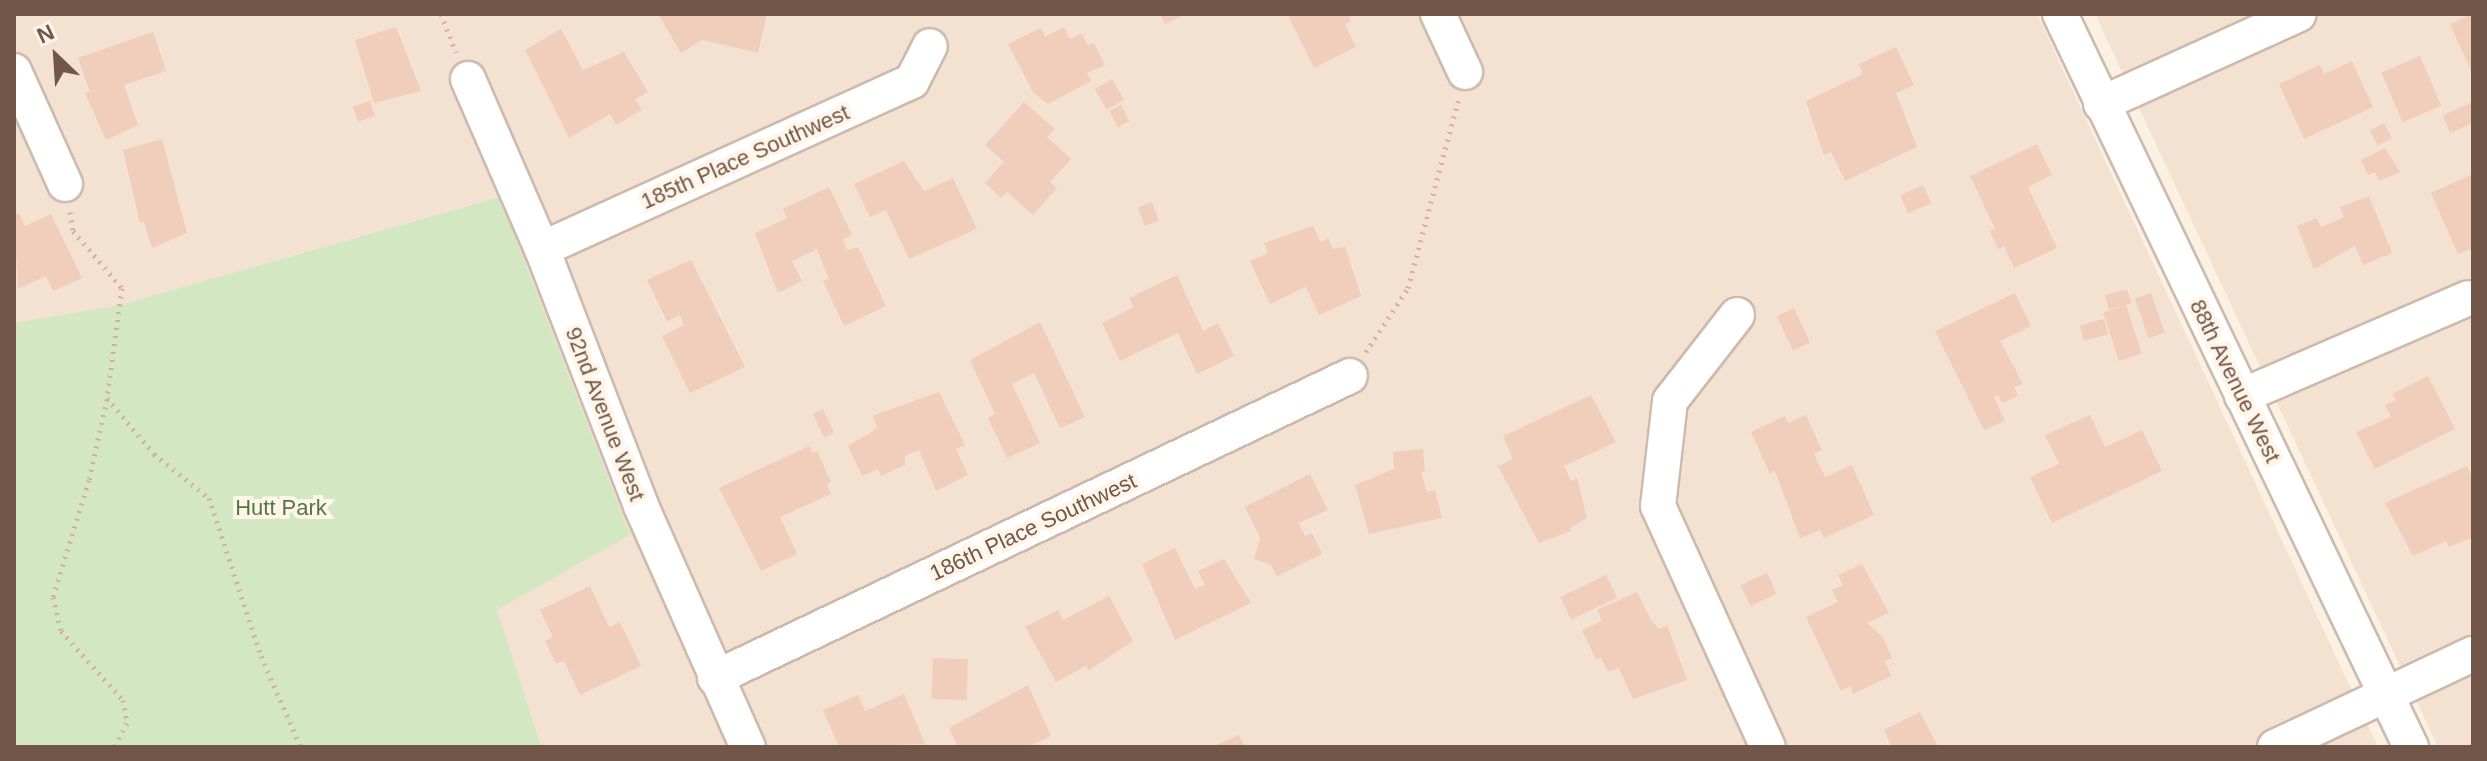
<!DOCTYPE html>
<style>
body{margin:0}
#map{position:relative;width:2487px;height:761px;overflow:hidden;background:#fbf1e2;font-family:Helvetica,sans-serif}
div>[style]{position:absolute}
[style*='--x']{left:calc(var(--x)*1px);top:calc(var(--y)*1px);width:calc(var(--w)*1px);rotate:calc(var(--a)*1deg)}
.residential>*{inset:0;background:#f3e2d1}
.green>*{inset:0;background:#d3e8c2}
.building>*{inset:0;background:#f0cebb;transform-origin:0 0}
.path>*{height:5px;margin-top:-2.5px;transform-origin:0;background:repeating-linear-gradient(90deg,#d4b19e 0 2px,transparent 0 8px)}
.roads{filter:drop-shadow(2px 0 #cebaad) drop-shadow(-2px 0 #cebaad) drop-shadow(0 2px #cebaad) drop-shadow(0 -2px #cebaad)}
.minor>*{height:34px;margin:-17px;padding:0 17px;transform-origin:17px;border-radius:17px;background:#fff}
span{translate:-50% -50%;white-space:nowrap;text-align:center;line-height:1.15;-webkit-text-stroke:8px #fff5e8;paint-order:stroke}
.street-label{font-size:22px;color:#72564a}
.park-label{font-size:22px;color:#547842}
.frame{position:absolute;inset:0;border:16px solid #72564a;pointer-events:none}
.north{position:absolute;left:16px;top:16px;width:80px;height:80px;-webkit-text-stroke:6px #fff5e8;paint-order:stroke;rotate:335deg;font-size:22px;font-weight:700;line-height:32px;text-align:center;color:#72564a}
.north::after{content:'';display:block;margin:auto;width:28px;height:36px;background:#72564a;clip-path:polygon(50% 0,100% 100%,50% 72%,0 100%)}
</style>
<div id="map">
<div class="residential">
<div style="clip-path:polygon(14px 14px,2037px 14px,2378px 747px,14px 747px)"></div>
<div style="clip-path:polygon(2095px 14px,2473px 14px,2473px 747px,2438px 747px)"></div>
</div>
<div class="green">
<div style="clip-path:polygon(500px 197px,630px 535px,497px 610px,541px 746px,14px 747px,14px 323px,120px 305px)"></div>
</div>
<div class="building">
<div style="clip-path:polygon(658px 14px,767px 14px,758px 53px,702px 40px,681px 53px)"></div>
<div style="clip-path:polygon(1160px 14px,1186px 14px,1165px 24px)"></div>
<div style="clip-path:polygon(1287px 14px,1348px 14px,1351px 21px,1345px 24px,1356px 47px,1314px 68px)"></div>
<div style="clip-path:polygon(2471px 14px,2473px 14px,2473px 75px,2450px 24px)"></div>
<div style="clip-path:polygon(396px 27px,421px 91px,374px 103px,355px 40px)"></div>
<div style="clip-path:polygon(1064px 27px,1070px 39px,1082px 33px,1088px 46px,1094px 43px,1105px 65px,1087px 73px,1091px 81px,1048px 104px,1033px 92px,1008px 44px,1041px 28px,1045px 37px)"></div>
<div style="clip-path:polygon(561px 29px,583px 70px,624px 52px,648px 92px,635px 99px,642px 110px,616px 125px,610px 114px,569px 138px,525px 50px)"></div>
<div style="clip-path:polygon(153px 32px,166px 71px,124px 85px,138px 125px,106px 140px,85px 93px,90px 92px,78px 58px)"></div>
<div style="clip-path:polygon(1896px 47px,1914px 85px,1896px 93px,1917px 147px,1845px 181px,1831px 152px,1824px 155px,1806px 101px,1863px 74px,1859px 64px)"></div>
<div style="left:2420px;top:56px;width:54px;height:42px;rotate:67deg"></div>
<div style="clip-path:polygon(2352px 61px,2373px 107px,2304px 139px,2279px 84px,2320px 65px,2324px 74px)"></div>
<div style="left:1112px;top:79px;width:24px;height:20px;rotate:60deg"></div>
<div style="left:370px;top:101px;width:16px;height:18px;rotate:72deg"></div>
<div style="clip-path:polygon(1024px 102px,1055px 129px,1047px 137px,1071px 159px,1050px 182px,1057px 188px,1033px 215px,1007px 192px,1001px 198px,985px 183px,1004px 162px,985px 145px)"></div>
<div style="clip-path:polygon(2471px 103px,2473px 123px,2450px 133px,2443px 115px)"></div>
<div style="left:1121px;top:105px;width:18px;height:13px;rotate:63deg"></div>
<div style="left:2384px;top:123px;width:17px;height:16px;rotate:62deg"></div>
<div style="clip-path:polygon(162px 139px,187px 233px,152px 248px,144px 222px,140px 223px,123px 150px)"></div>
<div style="clip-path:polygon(2037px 144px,2052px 175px,2028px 187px,2057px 248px,2014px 268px,2004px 246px,1998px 249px,1990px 231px,1995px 229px,1970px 176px)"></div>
<div style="clip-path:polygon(2385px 148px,2400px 172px,2379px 181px,2375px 172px,2368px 175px,2361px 160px)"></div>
<div style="clip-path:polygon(904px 161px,924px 191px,953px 178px,977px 229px,909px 259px,886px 210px,870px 217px,854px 184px)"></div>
<div style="clip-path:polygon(2473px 174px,2473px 248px,2458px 254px,2431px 193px)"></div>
<div style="left:1923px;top:185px;width:20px;height:25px;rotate:66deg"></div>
<div style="clip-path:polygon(829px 187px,852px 235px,843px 239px,847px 250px,858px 247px,886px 306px,844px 326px,823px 281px,829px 279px,817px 249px,792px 261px,802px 281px,778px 293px,755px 233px,787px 218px,783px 209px)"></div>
<div style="clip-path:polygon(2369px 196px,2392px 253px,2363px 265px,2355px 246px,2314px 269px,2297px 226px,2317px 218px,2321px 227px,2344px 217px,2340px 207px)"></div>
<div style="left:1152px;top:202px;width:20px;height:15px;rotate:70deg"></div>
<div style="clip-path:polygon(19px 213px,25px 226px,51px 214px,82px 278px,53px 291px,46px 276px,18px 289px,14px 215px)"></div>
<div style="clip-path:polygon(1313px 226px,1321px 242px,1328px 238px,1333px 249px,1345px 247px,1361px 296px,1319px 315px,1306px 287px,1270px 304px,1250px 261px,1268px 253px,1264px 243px)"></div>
<div style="clip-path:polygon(691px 260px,745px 367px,690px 393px,662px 336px,684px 325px,680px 315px,667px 321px,647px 280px)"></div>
<div style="clip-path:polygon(1177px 275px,1203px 331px,1218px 323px,1234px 356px,1197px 374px,1178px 333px,1120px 361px,1102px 323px,1134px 307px,1129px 298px)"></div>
<div style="left:2127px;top:289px;width:15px;height:23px;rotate:74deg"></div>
<div style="clip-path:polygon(2015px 293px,2031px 326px,2000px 341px,2023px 384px,2014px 387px,2018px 396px,2002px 403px,1998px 395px,1994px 397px,2005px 421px,1984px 430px,1935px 331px)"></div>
<div style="left:2151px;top:293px;width:42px;height:17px;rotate:71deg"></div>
<div style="left:2126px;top:305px;width:51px;height:24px;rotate:72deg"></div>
<div style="left:1794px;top:308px;width:38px;height:19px;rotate:65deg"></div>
<div style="left:2104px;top:319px;width:16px;height:25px;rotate:75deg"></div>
<div style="clip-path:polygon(1040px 322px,1085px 417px,1060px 428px,1034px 373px,1012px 384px,1040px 443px,1007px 458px,988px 418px,995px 414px,970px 360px)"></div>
<div style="clip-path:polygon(2428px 376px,2455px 429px,2375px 469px,2356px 432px,2391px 417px,2385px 405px,2396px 400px,2392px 394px)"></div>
<div style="clip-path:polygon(939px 392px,965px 445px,956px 449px,968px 475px,936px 491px,919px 450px,905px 456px,905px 465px,881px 476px,878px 469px,862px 476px,848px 446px,878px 428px,872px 416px)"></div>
<div style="clip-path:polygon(1591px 395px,1616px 442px,1564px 466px,1571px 481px,1577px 478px,1587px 518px,1570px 528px,1571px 531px,1539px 543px,1498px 466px,1513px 459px,1503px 436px)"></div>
<div style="left:823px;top:409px;width:26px;height:11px;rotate:65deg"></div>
<div style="clip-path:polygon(1806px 415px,1822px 450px,1814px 454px,1825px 477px,1852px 465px,1874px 515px,1824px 538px,1820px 530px,1800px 538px,1775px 471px,1770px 474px,1751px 432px,1785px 416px,1788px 423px)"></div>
<div style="clip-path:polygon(2090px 415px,2105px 447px,2142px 430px,2162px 471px,2052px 523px,2030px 477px,2059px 464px,2045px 435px)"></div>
<div style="clip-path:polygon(809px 446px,813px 453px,817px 451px,831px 482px,827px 484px,831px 494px,780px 517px,797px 554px,761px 571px,719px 488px)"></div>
<div style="clip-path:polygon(1423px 449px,1425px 472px,1421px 472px,1427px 492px,1435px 490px,1442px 518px,1369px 534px,1355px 485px,1394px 469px,1393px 452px)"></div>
<div style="clip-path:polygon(2467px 466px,2473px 479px,2473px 537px,2449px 547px,2446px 541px,2413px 556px,2385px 503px)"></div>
<div style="clip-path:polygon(1310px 474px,1328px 510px,1299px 523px,1305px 536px,1312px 533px,1322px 554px,1277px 576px,1271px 565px,1254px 559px,1260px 538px,1245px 507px)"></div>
<div style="clip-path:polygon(1175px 548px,1195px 589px,1205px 585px,1198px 571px,1224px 559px,1251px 603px,1175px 640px,1142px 564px)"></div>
<div style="clip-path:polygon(1862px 564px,1889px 613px,1867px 623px,1883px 637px,1892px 658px,1885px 661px,1891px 676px,1853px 694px,1850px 686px,1841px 691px,1806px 617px,1838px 602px,1832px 590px,1843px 585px,1838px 575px)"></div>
<div style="left:1767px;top:573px;width:23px;height:29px;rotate:65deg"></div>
<div style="left:1606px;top:575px;width:25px;height:51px;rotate:64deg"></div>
<div style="clip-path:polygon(590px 586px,609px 627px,620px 622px,641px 666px,580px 695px,564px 661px,556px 664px,545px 641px,553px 637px,540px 610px)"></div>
<div style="clip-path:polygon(1637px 592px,1651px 620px,1659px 629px,1667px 625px,1687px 680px,1633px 699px,1619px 668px,1608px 672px,1601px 657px,1596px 660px,1582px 630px,1602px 621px,1597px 610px)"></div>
<div style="clip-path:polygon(1109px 596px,1133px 641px,1088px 671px,1086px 666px,1056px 682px,1025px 627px,1058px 610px,1063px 620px)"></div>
<div style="left:933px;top:658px;width:35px;height:41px;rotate:2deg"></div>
<div style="clip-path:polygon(1028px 685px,1051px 736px,1027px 747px,958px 747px,949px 728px)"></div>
<div style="clip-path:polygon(904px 694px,925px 744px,839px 747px,823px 710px,858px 695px,865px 711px)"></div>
<div style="clip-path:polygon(1920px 712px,1938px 747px,1892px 747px,1884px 730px)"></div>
<div style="clip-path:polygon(1239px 735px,1245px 747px,1212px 747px)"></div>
</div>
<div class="path">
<div style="--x:441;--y:14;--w:41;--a:68.5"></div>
<div style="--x:70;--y:212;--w:19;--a:81"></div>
<div style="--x:73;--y:231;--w:75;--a:49.3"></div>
<div style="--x:122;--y:288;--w:111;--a:97.8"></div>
<div style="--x:107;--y:398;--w:73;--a:50"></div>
<div style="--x:154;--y:454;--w:70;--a:38.7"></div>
<div style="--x:209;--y:498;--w:166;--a:71.8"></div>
<div style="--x:261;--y:656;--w:99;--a:66.3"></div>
<div style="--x:1366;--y:352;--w:77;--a:-56.7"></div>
<div style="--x:1408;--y:288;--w:194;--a:-75"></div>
<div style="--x:107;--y:399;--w:83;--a:102.5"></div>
<div style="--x:89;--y:480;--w:122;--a:107.1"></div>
<div style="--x:53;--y:597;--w:35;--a:77"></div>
<div style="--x:61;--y:631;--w:93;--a:48.1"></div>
<div style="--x:123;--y:700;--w:23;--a:80"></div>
<div style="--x:127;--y:723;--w:27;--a:118"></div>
</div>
<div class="roads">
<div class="minor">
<div style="--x:1438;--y:14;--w:64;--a:65"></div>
<div style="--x:2060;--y:14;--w:813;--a:64.41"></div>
<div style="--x:14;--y:71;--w:124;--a:65.7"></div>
<div style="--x:468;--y:79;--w:185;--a:66.5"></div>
<div style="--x:542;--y:249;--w:275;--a:68.9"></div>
<div style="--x:641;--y:506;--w:264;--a:66.1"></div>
<div style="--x:2101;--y:104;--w:217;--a:-24.4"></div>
<div style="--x:542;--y:249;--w:406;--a:-24.4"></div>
<div style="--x:912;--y:81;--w:39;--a:-63"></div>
<div style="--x:1737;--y:315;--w:109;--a:127.9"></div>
<div style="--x:1670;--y:401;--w:106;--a:96.5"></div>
<div style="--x:1658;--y:506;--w:265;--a:65.5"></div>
<div style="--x:2242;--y:396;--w:246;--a:-23.4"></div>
<div style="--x:715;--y:678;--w:703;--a:-25.44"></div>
<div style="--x:2275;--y:747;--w:219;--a:-25.2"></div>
</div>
</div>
<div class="street-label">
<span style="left:745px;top:157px;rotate:-24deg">185th Place Southwest</span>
<span style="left:2235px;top:381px;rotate:64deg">88th Avenue West</span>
<span style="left:605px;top:414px;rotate:69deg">92nd Avenue West</span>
<span style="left:1033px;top:527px;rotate:-25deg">186th Place Southwest</span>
</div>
<div class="park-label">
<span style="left:281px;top:508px">Hutt Park</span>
</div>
<div class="frame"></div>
<div class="north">N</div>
</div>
